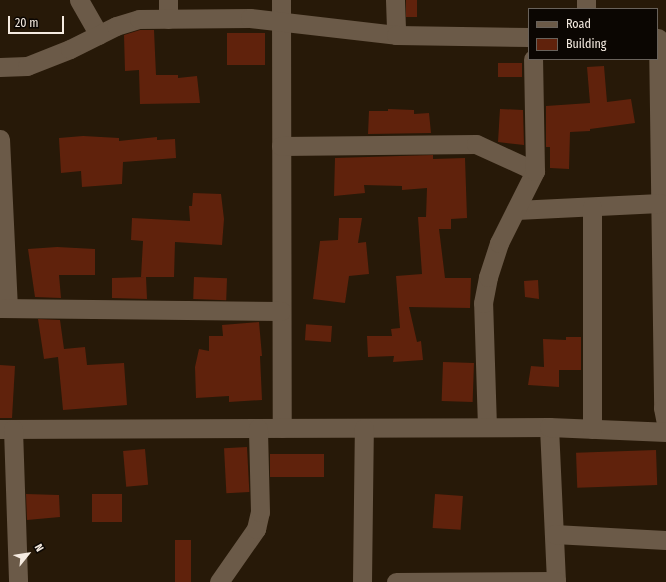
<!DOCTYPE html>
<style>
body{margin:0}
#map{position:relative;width:666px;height:582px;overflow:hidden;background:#271908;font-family:"Fira Sans Condensed",sans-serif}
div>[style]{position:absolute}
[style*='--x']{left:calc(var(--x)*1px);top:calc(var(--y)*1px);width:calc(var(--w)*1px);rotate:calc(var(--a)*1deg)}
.building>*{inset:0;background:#60220c;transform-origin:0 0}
.minor>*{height:19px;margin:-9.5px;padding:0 9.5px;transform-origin:9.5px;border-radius:9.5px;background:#6b5a48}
span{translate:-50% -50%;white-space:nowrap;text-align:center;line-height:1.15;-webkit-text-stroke:3px #0b0602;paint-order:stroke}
.legend{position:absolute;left:528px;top:8px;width:130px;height:52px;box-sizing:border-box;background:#0b0602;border:1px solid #69625b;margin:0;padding:5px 7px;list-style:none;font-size:12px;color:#f5ebe1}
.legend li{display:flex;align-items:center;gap:8px;height:20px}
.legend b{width:20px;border:1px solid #69625b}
.north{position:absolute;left:8px;top:534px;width:40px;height:40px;-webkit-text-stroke:3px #0b0602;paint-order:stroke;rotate:60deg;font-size:11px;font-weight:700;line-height:16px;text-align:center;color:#f5ebe1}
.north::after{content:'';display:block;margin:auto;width:14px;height:18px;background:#f5ebe1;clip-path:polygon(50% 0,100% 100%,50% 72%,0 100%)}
.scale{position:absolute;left:8px;top:16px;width:56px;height:18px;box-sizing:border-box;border:2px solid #f5ebe1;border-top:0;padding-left:5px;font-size:12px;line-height:14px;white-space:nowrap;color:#f5ebe1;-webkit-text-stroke:3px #0b0602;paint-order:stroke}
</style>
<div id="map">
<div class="building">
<div style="left:406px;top:0;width:11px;height:17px"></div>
<div style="clip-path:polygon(140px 30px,154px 30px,156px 75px,178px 75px,178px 78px,197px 76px,200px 103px,140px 104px,139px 70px,125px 71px,124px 35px)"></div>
<div style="left:227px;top:33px;width:38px;height:32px"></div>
<div style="left:522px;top:63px;width:14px;height:24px;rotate:90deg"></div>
<div style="clip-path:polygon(604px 66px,607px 102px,631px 99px,635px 123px,590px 129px,590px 131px,570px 132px,569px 169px,550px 168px,550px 147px,546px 147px,546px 106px,590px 103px,587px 67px)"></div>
<div style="clip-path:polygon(388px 109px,414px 110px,414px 114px,429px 113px,431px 133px,368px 134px,369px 111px,388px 111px)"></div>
<div style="clip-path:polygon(500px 109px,523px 110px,524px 145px,498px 142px)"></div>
<div style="clip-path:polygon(83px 136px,119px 138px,119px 141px,157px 137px,157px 140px,175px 139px,176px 158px,123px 162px,122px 184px,82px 187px,81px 171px,61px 173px,59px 138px)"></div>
<div style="clip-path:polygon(433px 155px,433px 159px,465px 158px,467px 218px,451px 219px,451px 229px,439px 229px,445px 278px,471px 278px,470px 308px,409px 307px,417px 342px,421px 341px,423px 360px,393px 362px,394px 356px,368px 357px,367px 336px,392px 336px,391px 329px,400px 328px,396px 276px,422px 274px,418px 217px,426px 217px,427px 188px,402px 190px,402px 186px,364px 185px,365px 193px,334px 196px,335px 158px)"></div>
<div style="clip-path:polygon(193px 193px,221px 194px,224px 219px,222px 245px,175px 242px,174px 277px,146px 277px,147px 299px,112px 298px,112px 278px,145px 277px,141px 277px,143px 241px,131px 240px,132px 218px,190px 221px,189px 206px,192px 206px)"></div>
<div style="clip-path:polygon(339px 218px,362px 218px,358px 243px,366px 242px,369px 274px,349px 276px,345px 303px,313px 299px,320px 241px,338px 240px)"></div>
<div style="clip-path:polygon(57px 247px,95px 249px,95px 275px,59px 275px,61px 298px,35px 297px,28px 249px)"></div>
<div style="left:194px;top:277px;width:33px;height:22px;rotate:2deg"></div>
<div style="clip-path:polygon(538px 280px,539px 299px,525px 297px,524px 281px)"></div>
<div style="clip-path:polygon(38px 319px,60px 320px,64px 349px,85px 347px,87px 365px,124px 363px,127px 405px,63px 410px,58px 357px,44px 359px)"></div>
<div style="clip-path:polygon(259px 322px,262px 356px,260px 356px,262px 400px,229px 402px,229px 396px,196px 398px,195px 367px,199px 349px,209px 351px,209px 336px,223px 336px,222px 325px)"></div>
<div style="left:332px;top:326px;width:16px;height:26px;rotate:94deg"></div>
<div style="clip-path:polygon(566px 337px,581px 337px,581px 370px,559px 370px,559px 387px,528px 385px,531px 366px,544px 367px,543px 339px,566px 340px)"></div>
<div style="left:443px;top:362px;width:31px;height:39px;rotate:2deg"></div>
<div style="clip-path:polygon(0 365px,15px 366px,12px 418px,0 418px)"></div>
<div style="left:247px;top:447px;width:45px;height:23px;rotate:87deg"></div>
<div style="left:145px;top:449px;width:36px;height:22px;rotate:85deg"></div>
<div style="left:656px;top:450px;width:35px;height:80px;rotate:88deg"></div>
<div style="left:324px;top:454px;width:23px;height:54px;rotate:90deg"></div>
<div style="clip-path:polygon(26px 494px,59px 495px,60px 517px,27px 520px)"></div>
<div style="left:92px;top:494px;width:30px;height:28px"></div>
<div style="left:435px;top:494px;width:28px;height:34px;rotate:4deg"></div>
<div style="left:175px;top:540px;width:16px;height:42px"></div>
</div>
<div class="minor">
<div style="--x:79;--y:0;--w:40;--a:60.3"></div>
<div style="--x:168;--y:0;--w:19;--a:90"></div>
<div style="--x:281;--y:0;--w:428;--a:89.9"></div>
<div style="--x:395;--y:0;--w:35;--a:88"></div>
<div style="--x:586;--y:9;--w:9;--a:-90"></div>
<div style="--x:658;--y:38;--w:370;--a:89.2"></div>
<div style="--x:663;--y:408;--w:15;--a:79"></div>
<div style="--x:0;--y:67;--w:27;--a:-2"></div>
<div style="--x:27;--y:66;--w:46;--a:-21.6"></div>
<div style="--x:70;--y:49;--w:51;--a:-26.6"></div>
<div style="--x:116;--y:26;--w:24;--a:-17"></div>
<div style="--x:139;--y:19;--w:111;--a:-0.5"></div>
<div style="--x:250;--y:18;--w:147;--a:6.6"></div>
<div style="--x:396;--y:35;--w:133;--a:0.9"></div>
<div style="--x:0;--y:139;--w:169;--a:87.3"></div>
<div style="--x:281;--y:146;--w:195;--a:-0.6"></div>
<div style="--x:476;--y:144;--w:65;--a:24.6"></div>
<div style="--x:516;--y:210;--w:144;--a:-2.8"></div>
<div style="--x:0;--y:308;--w:281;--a:0.6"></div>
<div style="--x:487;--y:427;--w:124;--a:-91.8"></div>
<div style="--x:483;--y:303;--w:26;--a:-79"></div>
<div style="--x:488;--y:277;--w:36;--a:-72"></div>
<div style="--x:499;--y:243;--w:80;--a:-63.4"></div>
<div style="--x:535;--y:171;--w:112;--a:-91"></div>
<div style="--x:549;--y:427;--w:155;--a:87.4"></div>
<div style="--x:0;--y:429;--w:549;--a:-0.21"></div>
<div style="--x:549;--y:427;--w:117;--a:2.4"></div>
<div style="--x:13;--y:429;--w:153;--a:88.1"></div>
<div style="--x:592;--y:429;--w:222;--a:-90"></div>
<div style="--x:554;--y:534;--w:112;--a:3.1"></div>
<div style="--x:219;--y:582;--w:65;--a:-55.1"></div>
<div style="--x:256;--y:529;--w:17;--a:-77"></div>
<div style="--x:260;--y:512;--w:84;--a:-91.4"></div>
<div style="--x:362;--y:582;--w:154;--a:-89.3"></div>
<div style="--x:396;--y:582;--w:160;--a:-0.4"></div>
</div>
<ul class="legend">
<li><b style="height:5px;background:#6b5a48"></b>Road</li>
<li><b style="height:11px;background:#60220c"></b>Building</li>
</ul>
<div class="north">N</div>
<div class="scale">20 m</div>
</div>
